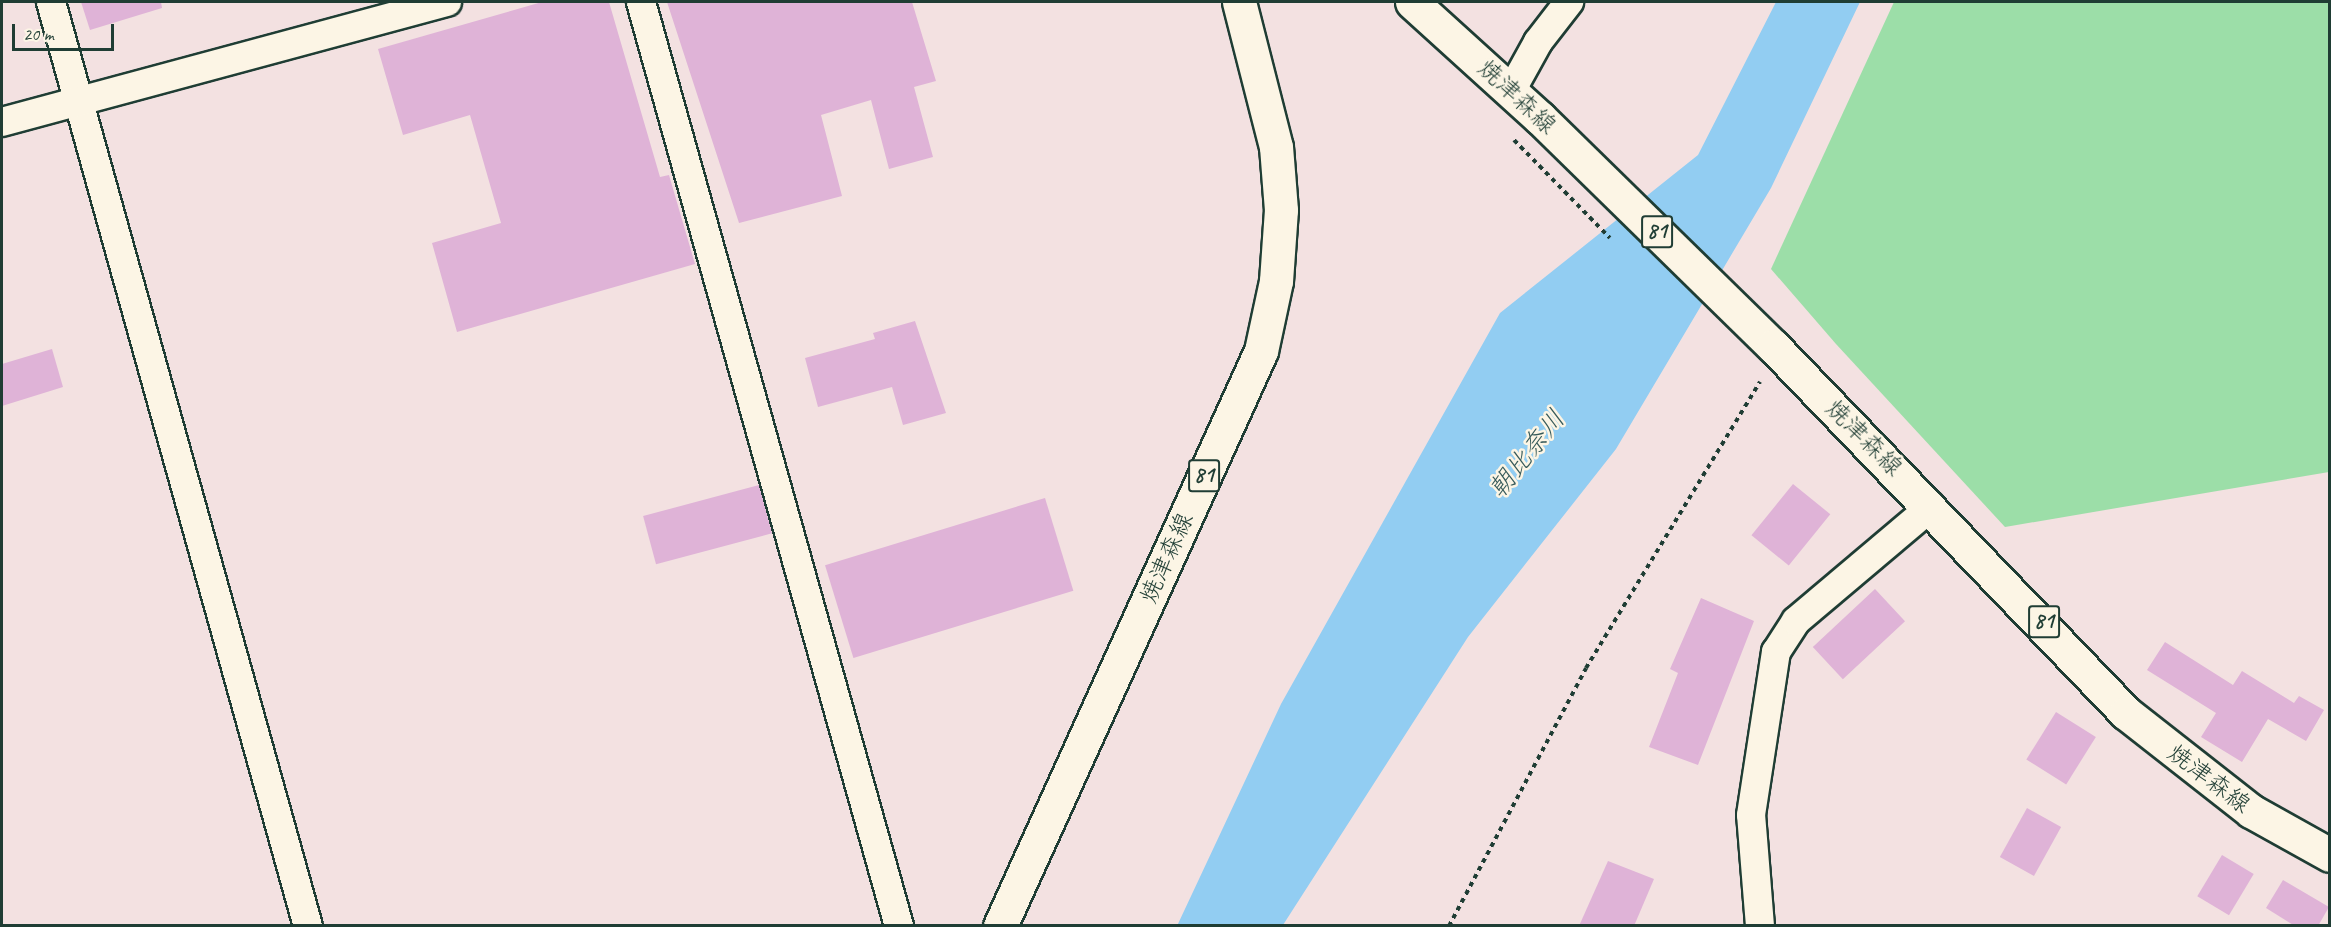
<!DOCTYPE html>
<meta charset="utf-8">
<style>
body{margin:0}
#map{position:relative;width:2331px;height:927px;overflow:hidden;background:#f3e1e1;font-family:Caveat,"Klee One",sans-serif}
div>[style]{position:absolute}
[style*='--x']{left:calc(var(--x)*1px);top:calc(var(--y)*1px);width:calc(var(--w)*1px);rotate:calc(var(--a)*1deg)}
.green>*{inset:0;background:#9cdea8}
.water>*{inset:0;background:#92cdf2}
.building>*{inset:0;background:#dfb3d7;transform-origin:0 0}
.path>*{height:4px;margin-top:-2px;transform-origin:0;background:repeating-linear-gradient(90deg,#1f3d34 0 4.5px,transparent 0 9px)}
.roads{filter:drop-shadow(2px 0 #1f3d34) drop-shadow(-2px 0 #1f3d34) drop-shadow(0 2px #1f3d34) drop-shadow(0 -2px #1f3d34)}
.minor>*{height:28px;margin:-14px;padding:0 14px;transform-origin:14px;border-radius:14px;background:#fcf5e5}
.primary>*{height:33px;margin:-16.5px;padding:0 16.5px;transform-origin:16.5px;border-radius:16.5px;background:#fcf5e5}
span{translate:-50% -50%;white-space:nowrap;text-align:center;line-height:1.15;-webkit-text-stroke:5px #fcf5e5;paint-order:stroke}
.shield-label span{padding:2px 4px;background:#fcf5e5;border:2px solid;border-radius:4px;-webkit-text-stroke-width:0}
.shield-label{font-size:22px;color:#1f3d34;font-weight:700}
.street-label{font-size:24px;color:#1f3d34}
.water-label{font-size:26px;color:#365a5a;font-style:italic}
.frame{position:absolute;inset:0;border:3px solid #1f3d34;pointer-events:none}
.scale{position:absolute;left:12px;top:24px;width:102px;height:27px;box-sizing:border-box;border:3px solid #1f3d34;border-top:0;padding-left:8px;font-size:18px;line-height:21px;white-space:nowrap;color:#1f3d34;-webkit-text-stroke:4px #fcf5e5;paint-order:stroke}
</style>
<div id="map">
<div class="green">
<div style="clip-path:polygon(1894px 2px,2329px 2px,2329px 472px,2005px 527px,1836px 344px,1771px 269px)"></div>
</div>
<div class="water">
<div style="clip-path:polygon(1776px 2px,1860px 2px,1771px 188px,1616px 449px,1468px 637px,1283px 925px,1177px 926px,1281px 704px,1500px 313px,1698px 155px)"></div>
</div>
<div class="building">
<div style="clip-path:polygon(81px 2px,161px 2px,162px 8px,90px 30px)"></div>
<div style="clip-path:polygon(542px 2px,609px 2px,660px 177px,669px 175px,695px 264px,457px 332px,432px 243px,501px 223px,470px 115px,403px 135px,378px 49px)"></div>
<div style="clip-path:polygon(667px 2px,912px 2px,936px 81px,914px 87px,933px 157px,889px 169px,871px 100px,821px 115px,842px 196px,739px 223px)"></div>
<div style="clip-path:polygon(915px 321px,946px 413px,903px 425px,892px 387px,818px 407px,805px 358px,875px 339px,873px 333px)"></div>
<div style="clip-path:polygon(52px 349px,63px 387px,2px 406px,2px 364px)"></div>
<div style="left:1793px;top:484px;width:48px;height:66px;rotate:39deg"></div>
<div style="left:759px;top:485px;width:50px;height:120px;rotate:75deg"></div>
<div style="left:1045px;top:498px;width:97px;height:230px;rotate:73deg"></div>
<div style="left:1875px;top:589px;width:44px;height:85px;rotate:47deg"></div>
<div style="clip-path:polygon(1701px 598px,1754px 621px,1698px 765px,1649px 747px,1678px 673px,1670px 669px)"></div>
<div style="clip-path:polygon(2165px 642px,2233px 685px,2242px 671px,2294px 703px,2299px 696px,2324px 710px,2306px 741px,2268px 719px,2242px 762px,2201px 737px,2216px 713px,2147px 670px)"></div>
<div style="left:2056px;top:712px;width:47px;height:56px;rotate:32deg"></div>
<div style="left:2027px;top:808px;width:39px;height:56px;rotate:29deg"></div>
<div style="left:2222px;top:855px;width:37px;height:48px;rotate:31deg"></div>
<div style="clip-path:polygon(1608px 861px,1654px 879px,1634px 926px,1579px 926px)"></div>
<div style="clip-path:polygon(2283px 880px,2329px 907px,2318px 926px,2295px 926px,2266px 908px)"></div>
</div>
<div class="path">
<div style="--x:1514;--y:140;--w:137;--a:45.6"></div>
<div style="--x:1449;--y:926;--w:292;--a:-62"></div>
<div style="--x:1586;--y:668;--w:335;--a:-58.7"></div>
</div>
<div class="roads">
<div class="minor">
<div style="--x:51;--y:2;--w:959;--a:74.46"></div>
<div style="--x:641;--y:2;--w:959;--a:74.4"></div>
<div style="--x:1511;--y:91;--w:56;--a:-61.1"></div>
<div style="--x:1538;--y:42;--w:51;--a:-52.2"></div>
<div style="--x:2;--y:122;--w:461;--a:-15.1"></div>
<div style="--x:1760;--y:926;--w:111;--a:-94.6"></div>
<div style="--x:1751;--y:815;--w:165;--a:-81.3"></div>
<div style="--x:1776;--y:652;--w:37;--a:-57"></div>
<div style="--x:1796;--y:621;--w:177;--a:-40.2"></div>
</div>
<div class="primary">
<div style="--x:1412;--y:2;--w:173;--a:42.2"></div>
<div style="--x:1540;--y:118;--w:326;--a:44.4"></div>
<div style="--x:1773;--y:346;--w:509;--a:46.11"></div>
<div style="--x:2126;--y:713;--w:159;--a:38.1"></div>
<div style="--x:2251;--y:811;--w:90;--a:29.1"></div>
<div style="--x:1000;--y:926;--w:631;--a:-65.59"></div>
<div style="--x:1261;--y:351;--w:72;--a:-77.9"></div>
<div style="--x:1276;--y:281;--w:71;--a:-86"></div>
<div style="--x:1281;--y:210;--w:63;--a:-94.5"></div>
<div style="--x:1276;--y:147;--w:150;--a:-104.3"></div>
</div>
</div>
<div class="shield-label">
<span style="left:1657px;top:232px">81</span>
<span style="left:1204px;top:476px">81</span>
<span style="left:2044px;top:622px">81</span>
</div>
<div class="street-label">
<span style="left:1517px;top:97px;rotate:43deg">焼津森線</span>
<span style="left:1864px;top:438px;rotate:45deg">焼津森線</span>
<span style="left:1167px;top:558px;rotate:-66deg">焼津森線</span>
<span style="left:2209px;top:779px;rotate:37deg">焼津森線</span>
</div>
<div class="water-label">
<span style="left:1527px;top:454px;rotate:-51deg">朝比奈川</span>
</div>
<div class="frame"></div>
<div class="scale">20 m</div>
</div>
